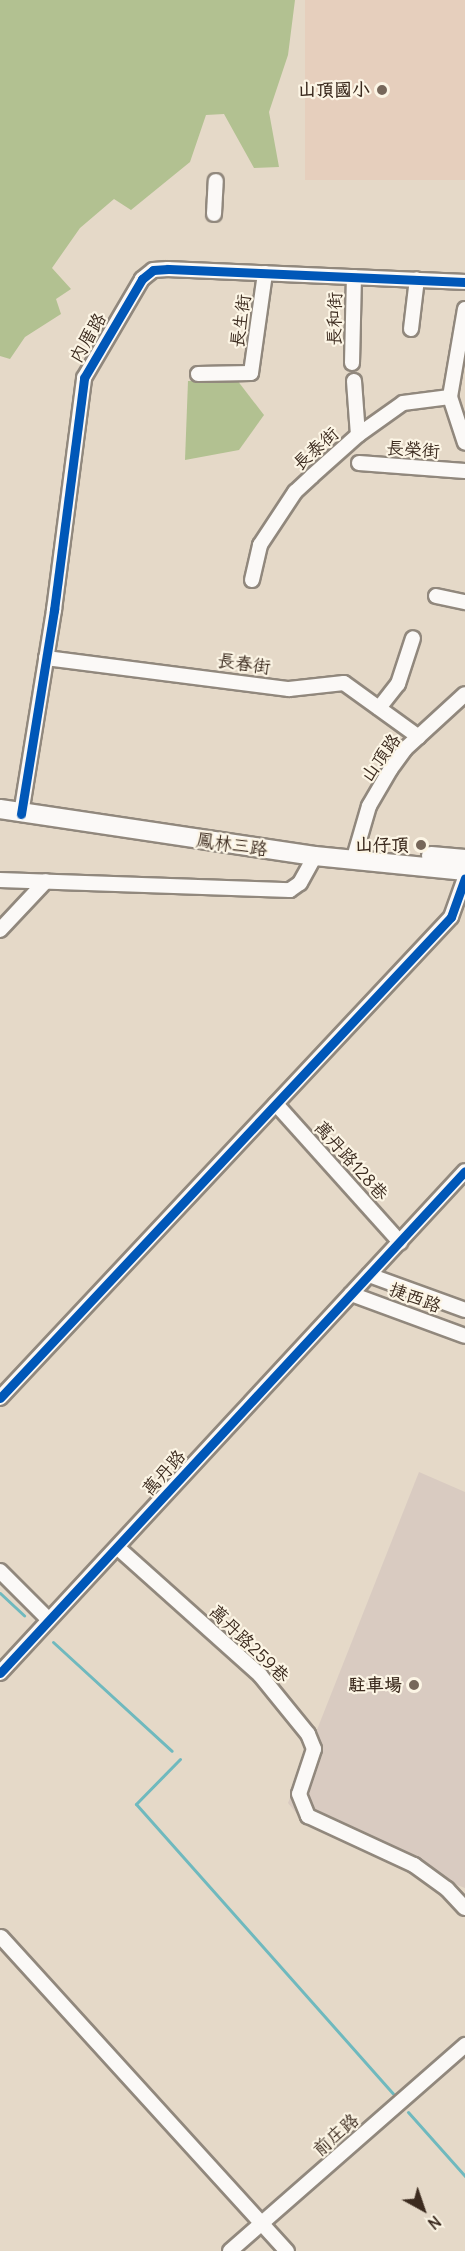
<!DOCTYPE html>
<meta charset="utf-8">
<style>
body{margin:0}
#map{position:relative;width:465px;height:2251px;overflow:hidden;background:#e5d9c8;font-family:Delius,"LXGW WenKai TC",sans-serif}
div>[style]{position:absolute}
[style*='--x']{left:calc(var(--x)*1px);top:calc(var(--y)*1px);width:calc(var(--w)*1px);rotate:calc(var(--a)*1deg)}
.built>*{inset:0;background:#e6cfbd;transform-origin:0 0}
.industrial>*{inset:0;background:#d9cbc1}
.forest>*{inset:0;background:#b2c191}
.stream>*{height:3px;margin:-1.5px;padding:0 1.5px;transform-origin:1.5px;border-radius:1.5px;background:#6fb9be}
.roads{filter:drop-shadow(2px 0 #91887d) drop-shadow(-2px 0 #91887d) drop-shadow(0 2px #91887d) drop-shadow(0 -2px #91887d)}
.minor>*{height:14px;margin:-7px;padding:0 7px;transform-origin:7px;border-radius:7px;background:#fbf9f7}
.major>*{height:18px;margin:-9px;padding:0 9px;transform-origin:9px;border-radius:9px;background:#fbf9f7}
.cycleway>*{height:9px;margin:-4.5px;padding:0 4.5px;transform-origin:4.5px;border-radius:4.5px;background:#0057b8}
.dots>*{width:16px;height:16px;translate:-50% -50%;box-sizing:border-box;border:3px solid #fcf5e5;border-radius:50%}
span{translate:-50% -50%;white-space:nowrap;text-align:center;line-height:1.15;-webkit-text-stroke:4.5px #fcf5e5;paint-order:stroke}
.poi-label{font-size:18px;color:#3b2a1e;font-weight:700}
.right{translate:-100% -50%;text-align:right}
.street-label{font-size:18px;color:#3b2a1e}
.north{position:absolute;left:393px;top:2179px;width:60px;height:60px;-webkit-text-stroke:4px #fcf5e5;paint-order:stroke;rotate:140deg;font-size:16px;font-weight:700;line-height:24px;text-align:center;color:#3b2a1e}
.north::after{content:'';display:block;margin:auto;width:21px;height:27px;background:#3b2a1e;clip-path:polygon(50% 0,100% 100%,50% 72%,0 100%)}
</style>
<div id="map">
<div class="built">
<div style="left:305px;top:0;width:160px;height:180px"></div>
</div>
<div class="industrial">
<div style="clip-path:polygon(419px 1472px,465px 1492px,465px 1888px,377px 1855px,302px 1820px,288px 1803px)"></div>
</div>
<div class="forest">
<div style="clip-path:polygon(0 0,295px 0,288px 55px,269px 112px,279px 167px,254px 168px,224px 114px,206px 115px,190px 162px,131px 210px,114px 199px,80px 228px,52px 268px,71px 289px,56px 299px,61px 314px,25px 337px,10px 359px,0 356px)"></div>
<div style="clip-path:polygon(237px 380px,264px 415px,239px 450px,185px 460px,188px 381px)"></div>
</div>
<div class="stream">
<div style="--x:0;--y:1593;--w:33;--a:43"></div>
<div style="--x:53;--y:1642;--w:161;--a:42.5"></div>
<div style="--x:180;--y:1759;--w:63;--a:134.4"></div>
<div style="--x:136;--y:1804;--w:387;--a:48.4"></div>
<div style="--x:408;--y:2112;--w:86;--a:48.3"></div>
</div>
<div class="roads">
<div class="minor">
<div style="--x:214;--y:214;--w:33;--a:-87"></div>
<div style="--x:465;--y:309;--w:89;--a:99.7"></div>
<div style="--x:450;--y:397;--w:48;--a:71.9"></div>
<div style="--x:411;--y:329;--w:50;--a:-83.2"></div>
<div style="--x:352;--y:363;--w:86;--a:-88.7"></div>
<div style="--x:198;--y:374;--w:53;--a:-1.1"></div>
<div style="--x:251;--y:373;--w:101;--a:-82"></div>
<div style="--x:354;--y:381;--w:54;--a:85.8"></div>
<div style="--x:359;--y:463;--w:106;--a:4.3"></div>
<div style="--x:252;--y:580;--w:36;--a:-77"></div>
<div style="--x:260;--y:545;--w:64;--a:-56.6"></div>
<div style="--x:295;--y:492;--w:23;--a:-43"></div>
<div style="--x:312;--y:476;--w:62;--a:-41.7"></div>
<div style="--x:358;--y:435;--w:55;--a:-35.4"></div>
<div style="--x:403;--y:403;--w:47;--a:-7.3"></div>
<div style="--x:436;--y:596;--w:30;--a:12"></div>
<div style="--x:46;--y:658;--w:245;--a:7.3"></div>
<div style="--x:289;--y:689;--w:55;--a:-6.2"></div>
<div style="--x:344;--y:683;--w:92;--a:35.8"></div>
<div style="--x:379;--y:708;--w:31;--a:-52"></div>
<div style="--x:398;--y:684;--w:48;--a:-71.9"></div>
<div style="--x:21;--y:814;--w:207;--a:-80.8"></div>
<div style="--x:54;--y:610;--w:234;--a:-82.6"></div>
<div style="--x:84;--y:378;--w:115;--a:-59.6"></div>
<div style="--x:142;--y:279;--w:14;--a:-39"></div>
<div style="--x:153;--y:270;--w:15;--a:-4"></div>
<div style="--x:168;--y:269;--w:297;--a:2.5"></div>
<div style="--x:353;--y:861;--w:57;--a:-73.8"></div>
<div style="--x:369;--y:806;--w:42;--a:-59.7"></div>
<div style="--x:390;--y:770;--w:26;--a:-54"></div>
<div style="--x:405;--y:749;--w:81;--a:-42.5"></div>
<div style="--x:0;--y:880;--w:290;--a:2"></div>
<div style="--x:290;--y:890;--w:12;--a:-35"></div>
<div style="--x:300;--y:883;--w:31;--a:-61"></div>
<div style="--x:0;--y:930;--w:67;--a:-46.8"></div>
<div style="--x:276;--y:1104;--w:186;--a:48.1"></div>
<div style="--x:369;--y:1275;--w:102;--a:20"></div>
<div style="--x:351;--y:1294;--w:121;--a:20.2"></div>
<div style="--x:0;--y:1398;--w:659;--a:-46.84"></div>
<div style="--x:451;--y:917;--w:41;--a:-70.3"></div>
<div style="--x:118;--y:1548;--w:191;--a:41.8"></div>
<div style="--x:260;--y:1675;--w:76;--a:50.9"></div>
<div style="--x:308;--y:1734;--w:16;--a:68"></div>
<div style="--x:314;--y:1749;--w:47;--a:108.4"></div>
<div style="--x:299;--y:1794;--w:24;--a:68"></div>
<div style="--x:308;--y:1816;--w:117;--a:24.8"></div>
<div style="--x:414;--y:1865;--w:41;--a:36"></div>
<div style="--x:447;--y:1889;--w:26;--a:47"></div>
<div style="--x:0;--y:1571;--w:69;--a:45"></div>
<div style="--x:0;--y:1673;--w:684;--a:-47.19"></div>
<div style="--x:1;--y:1937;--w:425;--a:47.7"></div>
<div style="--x:230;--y:2251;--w:313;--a:-41.2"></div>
</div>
<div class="major">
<div style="--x:0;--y:809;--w:318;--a:8.5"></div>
<div style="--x:315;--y:856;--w:151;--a:5.7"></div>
<div style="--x:431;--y:856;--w:34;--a:5"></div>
</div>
</div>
<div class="cycleway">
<div style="--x:21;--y:814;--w:207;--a:-80.8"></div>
<div style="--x:54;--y:610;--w:234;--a:-82.6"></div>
<div style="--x:84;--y:378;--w:115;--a:-59.6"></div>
<div style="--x:142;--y:279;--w:14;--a:-39"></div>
<div style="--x:153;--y:270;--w:15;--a:-4"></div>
<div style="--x:168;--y:269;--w:297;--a:2.5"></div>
<div style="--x:0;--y:1398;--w:659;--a:-46.84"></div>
<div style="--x:451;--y:917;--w:41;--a:-70.3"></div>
<div style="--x:0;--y:1673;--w:684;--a:-47.19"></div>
</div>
<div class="dots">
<div style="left:382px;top:90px;background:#76675a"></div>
<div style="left:421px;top:845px;background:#76675a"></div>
<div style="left:414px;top:1685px;background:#76675a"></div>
</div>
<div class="poi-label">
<span class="right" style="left:370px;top:90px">山頂國小</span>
<span class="right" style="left:409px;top:845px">山仔頂</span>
<span class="right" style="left:402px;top:1685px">駐車場</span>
</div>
<div class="street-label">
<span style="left:335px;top:319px;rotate:-89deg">長和街</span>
<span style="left:241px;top:321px;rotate:-82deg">長生街</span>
<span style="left:88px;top:338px;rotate:-60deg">內厝路</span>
<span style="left:316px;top:449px;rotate:-42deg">長泰街</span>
<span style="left:413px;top:450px;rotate:4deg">長榮街</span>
<span style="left:244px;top:664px;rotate:8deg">長春街</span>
<span style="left:381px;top:758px;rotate:-54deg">山頂路</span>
<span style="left:232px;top:845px;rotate:8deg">鳳林三路</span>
<span style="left:351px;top:1161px;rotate:48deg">萬丹路128巷</span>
<span style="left:415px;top:1298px;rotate:20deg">捷西路</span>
<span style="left:164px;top:1473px;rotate:-48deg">萬丹路</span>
<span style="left:249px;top:1644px;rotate:44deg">萬丹路259巷</span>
<span style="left:336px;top:2135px;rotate:-41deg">前庄路</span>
</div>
<div class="north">N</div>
</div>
